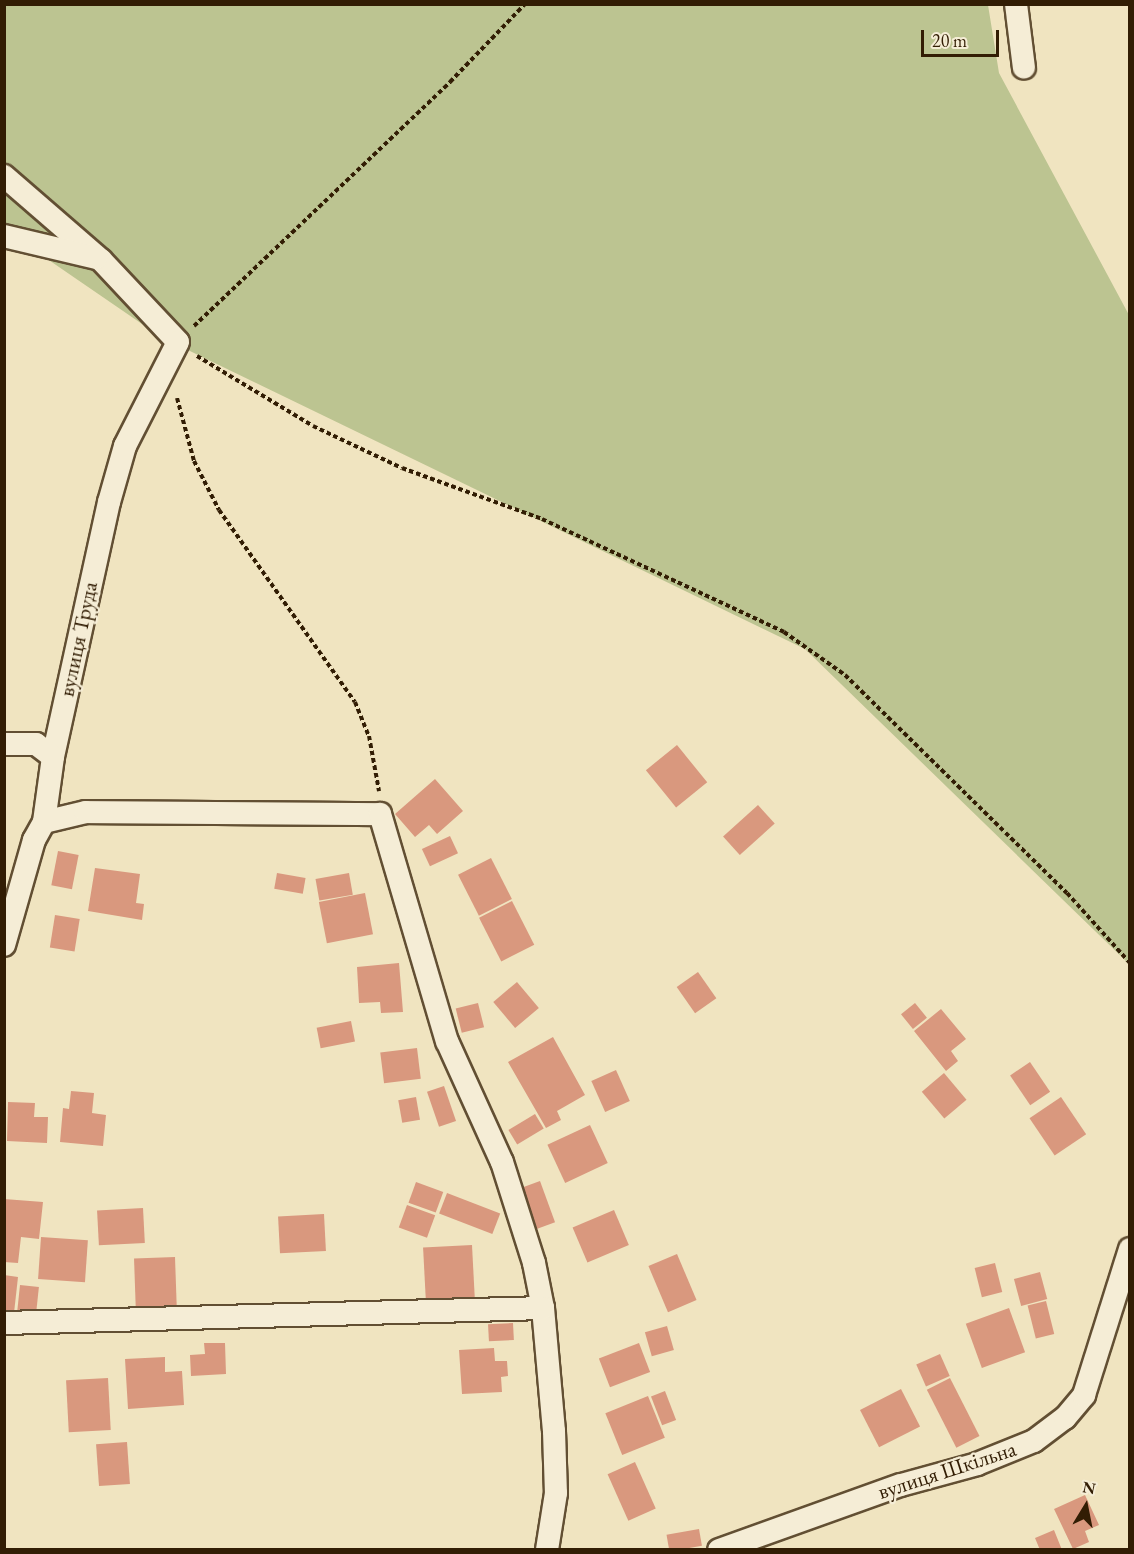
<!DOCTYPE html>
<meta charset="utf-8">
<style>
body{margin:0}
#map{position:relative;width:1134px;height:1554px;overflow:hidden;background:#f0e4c0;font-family:"EB Garamond",serif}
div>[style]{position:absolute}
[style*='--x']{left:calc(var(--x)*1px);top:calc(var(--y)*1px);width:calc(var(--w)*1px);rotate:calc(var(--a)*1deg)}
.green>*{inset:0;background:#bcc491}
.building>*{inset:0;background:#d9987e;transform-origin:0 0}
.path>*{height:4px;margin-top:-2px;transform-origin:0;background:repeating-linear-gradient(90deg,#321d04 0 4.5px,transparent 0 7.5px)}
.roads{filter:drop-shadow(2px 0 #624f33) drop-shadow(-2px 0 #624f33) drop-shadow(0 2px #624f33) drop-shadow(0 -2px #624f33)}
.street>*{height:22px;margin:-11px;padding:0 11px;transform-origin:11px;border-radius:11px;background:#f5edd6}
span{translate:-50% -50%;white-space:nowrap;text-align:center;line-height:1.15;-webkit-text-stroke:4.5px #f5edd6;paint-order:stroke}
.street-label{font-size:22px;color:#321d04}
.frame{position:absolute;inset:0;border:6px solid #321d04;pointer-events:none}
.north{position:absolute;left:1056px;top:1476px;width:60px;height:60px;-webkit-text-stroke:4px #f5edd6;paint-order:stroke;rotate:10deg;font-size:16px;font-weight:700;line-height:24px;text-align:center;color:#321d04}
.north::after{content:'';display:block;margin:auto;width:21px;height:27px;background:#321d04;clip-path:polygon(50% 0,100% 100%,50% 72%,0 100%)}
.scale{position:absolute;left:921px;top:30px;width:78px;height:27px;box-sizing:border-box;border:3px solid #321d04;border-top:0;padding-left:8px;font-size:18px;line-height:21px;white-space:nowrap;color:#321d04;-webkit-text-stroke:4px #f5edd6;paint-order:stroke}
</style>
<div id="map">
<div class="green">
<div style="clip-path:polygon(5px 5px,988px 5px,999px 73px,1129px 315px,1129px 964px,805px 649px,161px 337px,5px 230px)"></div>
</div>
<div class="building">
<div style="left:677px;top:745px;width:48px;height:40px;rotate:51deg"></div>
<div style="clip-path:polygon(435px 779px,463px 811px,437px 834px,429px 825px,415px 837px,395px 814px)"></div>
<div style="left:758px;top:805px;width:25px;height:47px;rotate:48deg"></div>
<div style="left:450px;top:836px;width:19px;height:31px;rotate:65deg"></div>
<div style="left:58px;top:851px;width:21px;height:35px;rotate:11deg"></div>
<div style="left:491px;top:858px;width:46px;height:37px;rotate:63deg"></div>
<div style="clip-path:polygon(95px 868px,140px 874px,136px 903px,144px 904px,142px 920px,88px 911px)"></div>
<div style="left:277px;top:873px;width:29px;height:16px;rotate:10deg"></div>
<div style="left:349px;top:873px;width:22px;height:34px;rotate:80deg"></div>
<div style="left:365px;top:893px;width:42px;height:47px;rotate:79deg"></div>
<div style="left:512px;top:901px;width:49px;height:37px;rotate:63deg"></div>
<div style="left:55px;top:915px;width:25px;height:33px;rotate:9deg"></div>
<div style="clip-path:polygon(399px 963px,403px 1012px,381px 1013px,380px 1002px,359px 1003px,357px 967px)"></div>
<div style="left:698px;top:972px;width:32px;height:26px;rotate:55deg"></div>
<div style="left:517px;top:982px;width:34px;height:31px;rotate:50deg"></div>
<div style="left:478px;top:1003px;width:25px;height:23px;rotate:76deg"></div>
<div style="left:915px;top:1003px;width:19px;height:18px;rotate:51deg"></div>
<div style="clip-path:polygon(941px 1009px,966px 1039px,951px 1051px,958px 1061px,946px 1071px,914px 1031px)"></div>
<div style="left:351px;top:1021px;width:21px;height:35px;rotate:79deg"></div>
<div style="clip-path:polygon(553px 1037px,585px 1095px,557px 1111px,561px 1120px,546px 1128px,508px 1062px)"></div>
<div style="left:417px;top:1048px;width:31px;height:37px;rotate:83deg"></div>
<div style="left:1030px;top:1062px;width:36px;height:24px;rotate:56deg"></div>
<div style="left:616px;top:1070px;width:34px;height:27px;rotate:66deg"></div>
<div style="left:944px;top:1073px;width:35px;height:29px;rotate:50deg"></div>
<div style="left:444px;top:1086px;width:37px;height:18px;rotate:71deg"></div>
<div style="clip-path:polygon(71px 1091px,94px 1093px,92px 1113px,106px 1115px,103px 1146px,60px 1142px,63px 1108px,69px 1109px)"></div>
<div style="left:416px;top:1097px;width:23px;height:18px;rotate:80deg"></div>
<div style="left:1061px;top:1097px;width:45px;height:38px;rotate:56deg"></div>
<div style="clip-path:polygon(8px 1102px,35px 1103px,34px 1117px,48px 1117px,47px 1143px,7px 1141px)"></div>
<div style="left:535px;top:1114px;width:17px;height:31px;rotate:59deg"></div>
<div style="left:590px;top:1125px;width:42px;height:47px;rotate:65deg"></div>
<div style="left:540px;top:1181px;width:44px;height:21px;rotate:70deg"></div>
<div style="left:416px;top:1182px;width:29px;height:22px;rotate:20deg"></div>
<div style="left:447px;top:1193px;width:57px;height:22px;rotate:21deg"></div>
<div style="clip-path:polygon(4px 1199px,43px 1202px,39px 1239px,21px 1237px,18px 1263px,4px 1262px)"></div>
<div style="left:407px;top:1205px;width:30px;height:24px;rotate:20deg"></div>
<div style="left:143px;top:1208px;width:35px;height:46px;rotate:87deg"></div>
<div style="left:614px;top:1210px;width:38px;height:45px;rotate:67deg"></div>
<div style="left:324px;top:1214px;width:37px;height:46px;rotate:87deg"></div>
<div style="left:41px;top:1237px;width:47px;height:42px;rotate:4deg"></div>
<div style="left:472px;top:1245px;width:55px;height:49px;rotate:87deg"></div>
<div style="left:677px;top:1254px;width:50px;height:31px;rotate:67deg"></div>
<div style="left:175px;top:1257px;width:54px;height:41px;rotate:88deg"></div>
<div style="left:995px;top:1263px;width:30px;height:21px;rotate:76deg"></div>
<div style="left:1040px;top:1272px;width:28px;height:27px;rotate:75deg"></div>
<div style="clip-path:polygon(4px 1275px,18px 1277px,14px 1313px,4px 1312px)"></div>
<div style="left:20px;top:1285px;width:19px;height:27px;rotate:6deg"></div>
<div style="left:1046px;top:1301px;width:34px;height:19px;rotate:76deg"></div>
<div style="left:1009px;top:1308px;width:47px;height:46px;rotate:70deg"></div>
<div style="left:513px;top:1323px;width:17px;height:25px;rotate:87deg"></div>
<div style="left:667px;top:1326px;width:25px;height:23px;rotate:74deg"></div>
<div style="clip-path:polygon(204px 1343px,225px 1343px,226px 1374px,191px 1376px,190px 1355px,205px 1354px)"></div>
<div style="left:639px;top:1343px;width:31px;height:43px;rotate:69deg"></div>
<div style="clip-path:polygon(494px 1348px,495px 1361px,507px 1361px,508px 1376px,501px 1377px,502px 1392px,462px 1394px,459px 1350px)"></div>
<div style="left:940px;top:1354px;width:24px;height:26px;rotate:66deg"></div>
<div style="clip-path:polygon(165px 1357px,165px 1372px,182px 1371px,184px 1405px,128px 1409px,125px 1359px)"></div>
<div style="left:108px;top:1378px;width:52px;height:42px;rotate:87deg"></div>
<div style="left:950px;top:1378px;width:65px;height:26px;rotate:63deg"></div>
<div style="left:901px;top:1389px;width:42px;height:46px;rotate:63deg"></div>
<div style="left:665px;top:1391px;width:31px;height:15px;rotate:69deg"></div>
<div style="left:648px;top:1396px;width:45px;height:46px;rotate:68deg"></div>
<div style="left:127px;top:1442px;width:42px;height:31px;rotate:86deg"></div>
<div style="left:635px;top:1462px;width:51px;height:30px;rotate:66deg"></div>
<div style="clip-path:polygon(1085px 1495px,1099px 1525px,1085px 1531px,1089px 1542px,1073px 1549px,1054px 1509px)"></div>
<div style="left:699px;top:1529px;width:17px;height:33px;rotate:80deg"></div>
<div style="clip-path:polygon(1054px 1530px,1062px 1550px,1040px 1550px,1035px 1538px)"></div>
</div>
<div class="path">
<div style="--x:194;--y:326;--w:354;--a:-43.6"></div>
<div style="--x:450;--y:82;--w:108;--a:-46.1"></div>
<div style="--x:197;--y:356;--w:135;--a:31.1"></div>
<div style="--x:313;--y:426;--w:98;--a:25.3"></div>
<div style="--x:402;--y:468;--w:149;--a:20"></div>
<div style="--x:542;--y:519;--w:267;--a:25"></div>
<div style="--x:784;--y:632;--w:75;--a:35.2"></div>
<div style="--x:845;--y:675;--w:311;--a:44.5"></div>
<div style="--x:1067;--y:893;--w:94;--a:48"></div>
<div style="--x:177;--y:398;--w:65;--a:74.9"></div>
<div style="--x:194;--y:461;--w:55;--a:63"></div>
<div style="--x:219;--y:510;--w:235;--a:54.7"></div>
<div style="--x:355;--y:702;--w:37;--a:68"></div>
<div style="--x:369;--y:736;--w:56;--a:79.7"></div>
</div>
<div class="roads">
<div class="street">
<div style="--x:1016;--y:4;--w:64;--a:82.9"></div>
<div style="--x:4;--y:176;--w:128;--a:40.9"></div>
<div style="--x:101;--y:260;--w:112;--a:46.8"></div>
<div style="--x:178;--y:342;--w:117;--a:117"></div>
<div style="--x:125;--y:446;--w:58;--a:105.9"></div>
<div style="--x:109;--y:502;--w:261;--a:102.4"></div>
<div style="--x:53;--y:757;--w:66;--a:97.9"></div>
<div style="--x:44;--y:822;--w:21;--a:119"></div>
<div style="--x:34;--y:840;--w:109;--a:105.9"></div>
<div style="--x:4;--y:236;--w:95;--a:13.4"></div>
<div style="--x:4;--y:744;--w:32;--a:0"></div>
<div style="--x:36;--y:744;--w:21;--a:37"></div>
<div style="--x:44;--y:822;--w:43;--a:-13.4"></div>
<div style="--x:86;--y:812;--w:294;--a:0.4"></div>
<div style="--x:380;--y:814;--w:237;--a:73.6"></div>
<div style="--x:447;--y:1041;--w:133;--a:65.6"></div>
<div style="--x:502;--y:1162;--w:106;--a:72.4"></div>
<div style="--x:534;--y:1263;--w:46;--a:78.7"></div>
<div style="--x:543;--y:1308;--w:123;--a:84.9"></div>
<div style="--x:554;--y:1431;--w:62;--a:88.2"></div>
<div style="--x:556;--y:1493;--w:58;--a:99"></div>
<div style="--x:4;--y:1323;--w:539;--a:-1.59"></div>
<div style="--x:719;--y:1550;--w:193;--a:-19.7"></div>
<div style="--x:901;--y:1485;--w:79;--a:-15.4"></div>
<div style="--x:977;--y:1464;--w:61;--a:-22"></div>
<div style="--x:1034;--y:1441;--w:39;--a:-37"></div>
<div style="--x:1065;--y:1418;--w:30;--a:-50"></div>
<div style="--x:1084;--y:1395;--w:153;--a:-72.5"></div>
</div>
</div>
<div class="street-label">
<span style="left:78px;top:639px;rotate:-78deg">вулиця Труда</span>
<span style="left:947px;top:1470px;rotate:-18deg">вулиця Шкільна</span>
</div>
<div class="frame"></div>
<div class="north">N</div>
<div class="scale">20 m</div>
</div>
